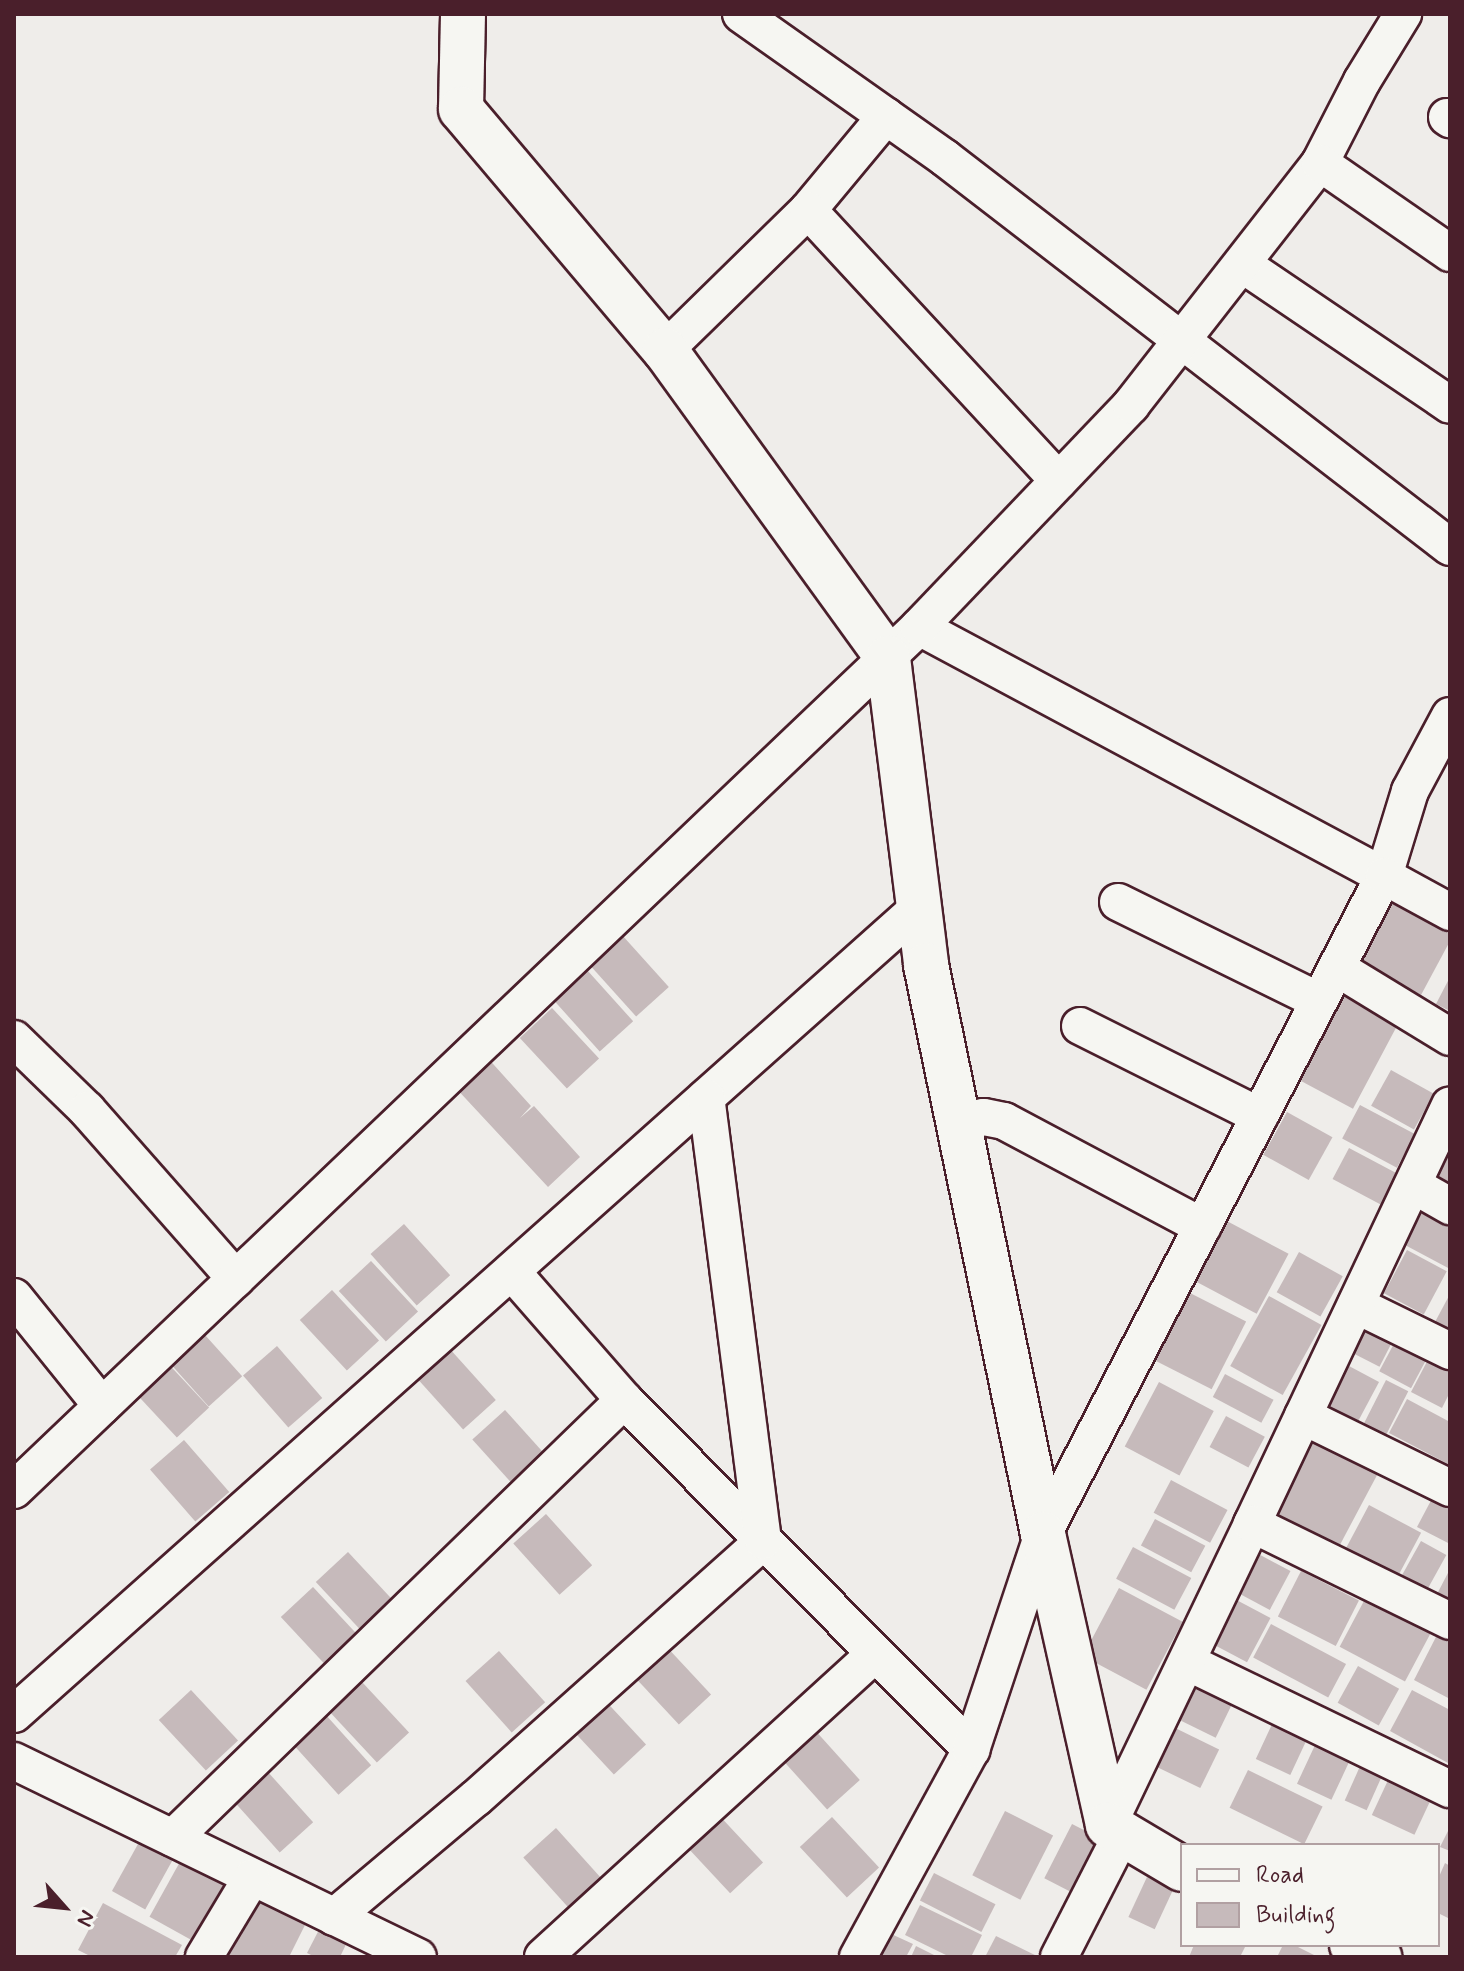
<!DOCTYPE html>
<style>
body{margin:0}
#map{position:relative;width:1464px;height:1971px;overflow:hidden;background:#efedea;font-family:Mynerve,sans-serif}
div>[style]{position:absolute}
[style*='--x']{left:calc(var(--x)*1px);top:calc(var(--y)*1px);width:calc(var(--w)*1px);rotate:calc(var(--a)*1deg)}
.building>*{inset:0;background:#c6babb;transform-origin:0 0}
.roads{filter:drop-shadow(2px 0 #4a1f2b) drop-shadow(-2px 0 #4a1f2b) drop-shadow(0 2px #4a1f2b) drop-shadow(0 -2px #4a1f2b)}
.minor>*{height:36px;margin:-18px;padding:0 18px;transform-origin:18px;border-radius:18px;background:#f6f6f2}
.tertiary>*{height:44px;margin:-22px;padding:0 22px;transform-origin:22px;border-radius:22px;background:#f6f6f2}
span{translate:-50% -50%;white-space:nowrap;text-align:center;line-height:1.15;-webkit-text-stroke:6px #f6f6f2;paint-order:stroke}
.frame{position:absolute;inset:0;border:16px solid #4a1f2b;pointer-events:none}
.legend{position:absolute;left:1180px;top:1843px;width:260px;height:104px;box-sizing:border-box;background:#f6f6f2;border:2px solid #b1a0a2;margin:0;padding:10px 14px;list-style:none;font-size:24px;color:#4a1f2b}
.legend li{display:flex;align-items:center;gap:16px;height:40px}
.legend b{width:40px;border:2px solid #b1a0a2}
.north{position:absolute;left:24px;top:1867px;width:80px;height:80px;-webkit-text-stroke:6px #f6f6f2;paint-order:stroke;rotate:117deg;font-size:22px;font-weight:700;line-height:32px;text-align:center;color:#4a1f2b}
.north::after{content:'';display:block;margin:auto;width:28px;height:36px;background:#4a1f2b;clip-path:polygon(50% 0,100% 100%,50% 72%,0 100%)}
</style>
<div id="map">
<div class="building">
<div style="clip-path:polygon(1391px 900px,1450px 932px,1450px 941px,1421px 995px,1358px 962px)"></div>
<div style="left:622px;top:935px;width:70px;height:44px;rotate:48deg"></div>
<div style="left:587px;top:970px;width:69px;height:45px;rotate:48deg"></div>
<div style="clip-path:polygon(1450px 977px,1450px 1011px,1436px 1004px)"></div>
<div style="left:1348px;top:986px;width:62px;height:106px;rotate:28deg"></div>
<div style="left:552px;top:1008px;width:69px;height:44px;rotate:47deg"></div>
<div style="clip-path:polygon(485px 1055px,531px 1106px,520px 1118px,534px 1106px,580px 1157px,548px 1187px,453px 1085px)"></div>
<div style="left:1391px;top:1070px;width:49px;height:41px;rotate:29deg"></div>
<div style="left:1360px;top:1105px;width:62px;height:38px;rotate:28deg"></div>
<div style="left:1287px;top:1112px;width:52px;height:49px;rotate:29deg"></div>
<div style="clip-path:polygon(1450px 1140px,1450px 1186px,1427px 1174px)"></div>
<div style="left:1349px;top:1148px;width:55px;height:35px;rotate:28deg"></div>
<div style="clip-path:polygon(1424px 1209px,1450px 1223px,1450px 1269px,1405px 1245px)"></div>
<div style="left:1225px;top:1220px;width:72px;height:68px;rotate:28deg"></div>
<div style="left:404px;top:1224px;width:69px;height:45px;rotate:48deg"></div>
<div style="left:1407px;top:1250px;width:45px;height:49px;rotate:28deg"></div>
<div style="left:1299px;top:1252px;width:50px;height:46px;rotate:29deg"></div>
<div style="left:371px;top:1261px;width:69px;height:44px;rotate:47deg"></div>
<div style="left:332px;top:1290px;width:69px;height:44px;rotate:47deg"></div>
<div style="left:1190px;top:1293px;width:63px;height:76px;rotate:27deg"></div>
<div style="clip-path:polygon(1450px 1294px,1450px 1330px,1435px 1322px)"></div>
<div style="left:1269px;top:1296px;width:60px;height:80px;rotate:29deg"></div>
<div style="left:196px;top:1325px;width:69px;height:45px;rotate:48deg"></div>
<div style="left:1357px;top:1325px;width:39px;height:27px;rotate:27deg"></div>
<div style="left:1398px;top:1336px;width:36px;height:40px;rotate:28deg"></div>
<div style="left:277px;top:1346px;width:69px;height:45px;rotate:49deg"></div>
<div style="left:449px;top:1348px;width:70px;height:44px;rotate:48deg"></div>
<div style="clip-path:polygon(1432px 1352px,1450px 1362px,1450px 1392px,1442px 1408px,1411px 1392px)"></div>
<div style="left:162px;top:1357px;width:69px;height:44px;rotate:47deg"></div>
<div style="left:1349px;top:1366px;width:34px;height:46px;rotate:28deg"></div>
<div style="left:1225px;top:1374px;width:55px;height:26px;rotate:28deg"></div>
<div style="left:1386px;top:1380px;width:25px;height:49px;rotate:27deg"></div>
<div style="left:1159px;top:1382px;width:62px;height:73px;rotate:28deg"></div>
<div style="clip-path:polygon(1407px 1399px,1450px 1422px,1450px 1465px,1389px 1433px)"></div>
<div style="left:505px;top:1410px;width:70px;height:44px;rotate:48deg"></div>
<div style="left:1226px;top:1416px;width:44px;height:35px;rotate:28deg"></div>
<div style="left:1306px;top:1434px;width:82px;height:84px;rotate:28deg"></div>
<div style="left:184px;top:1440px;width:69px;height:45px;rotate:49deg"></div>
<div style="left:1171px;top:1480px;width:64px;height:37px;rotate:28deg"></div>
<div style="clip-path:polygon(1436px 1491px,1450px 1498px,1450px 1544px,1417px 1527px)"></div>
<div style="left:1369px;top:1505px;width:59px;height:61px;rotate:28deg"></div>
<div style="left:546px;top:1514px;width:69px;height:44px;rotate:48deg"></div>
<div style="left:1155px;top:1519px;width:57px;height:30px;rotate:28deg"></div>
<div style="left:1421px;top:1541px;width:29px;height:43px;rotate:29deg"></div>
<div style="left:1133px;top:1547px;width:66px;height:36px;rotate:28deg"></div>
<div style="left:1249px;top:1549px;width:47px;height:44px;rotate:28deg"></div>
<div style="left:348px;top:1552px;width:69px;height:44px;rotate:47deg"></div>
<div style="clip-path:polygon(1450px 1569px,1450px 1606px,1435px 1598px)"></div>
<div style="left:1301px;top:1571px;width:65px;height:51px;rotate:27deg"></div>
<div style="left:313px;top:1587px;width:69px;height:44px;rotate:47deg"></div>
<div style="left:1119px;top:1588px;width:72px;height:77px;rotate:28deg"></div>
<div style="left:1229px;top:1596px;width:47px;height:50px;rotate:28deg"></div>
<div style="left:1365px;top:1599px;width:74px;height:54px;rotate:28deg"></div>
<div style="left:1271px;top:1624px;width:85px;height:38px;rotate:28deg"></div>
<div style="clip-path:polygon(1438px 1633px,1450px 1640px,1450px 1699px,1414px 1680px)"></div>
<div style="left:664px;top:1644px;width:69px;height:44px;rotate:47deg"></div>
<div style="left:499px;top:1651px;width:69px;height:45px;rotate:48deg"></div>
<div style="left:1358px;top:1666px;width:47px;height:42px;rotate:29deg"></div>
<div style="left:1190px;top:1674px;width:51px;height:46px;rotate:26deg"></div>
<div style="left:362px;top:1682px;width:69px;height:44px;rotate:47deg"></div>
<div style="left:191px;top:1690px;width:69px;height:44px;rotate:47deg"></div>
<div style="clip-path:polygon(1412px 1690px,1450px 1710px,1448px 1763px,1390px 1731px)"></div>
<div style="left:599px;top:1694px;width:69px;height:44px;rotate:47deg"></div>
<div style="left:325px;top:1714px;width:69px;height:44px;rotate:48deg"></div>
<div style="left:1274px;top:1720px;width:38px;height:43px;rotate:25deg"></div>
<div style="left:1167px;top:1724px;width:58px;height:43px;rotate:26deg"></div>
<div style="left:813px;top:1728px;width:70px;height:44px;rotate:48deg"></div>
<div style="left:1316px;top:1743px;width:38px;height:45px;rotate:25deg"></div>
<div style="left:1361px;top:1764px;width:24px;height:40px;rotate:24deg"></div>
<div style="left:1248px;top:1770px;width:83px;height:42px;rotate:26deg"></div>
<div style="left:267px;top:1771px;width:69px;height:45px;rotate:48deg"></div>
<div style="left:1390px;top:1776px;width:47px;height:43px;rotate:25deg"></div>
<div style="left:1005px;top:1811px;width:54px;height:72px;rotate:27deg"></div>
<div style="left:716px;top:1812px;width:69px;height:45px;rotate:47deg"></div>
<div style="left:832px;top:1817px;width:69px;height:44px;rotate:47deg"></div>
<div style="left:1072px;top:1824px;width:42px;height:61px;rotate:27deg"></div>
<div style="clip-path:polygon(1450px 1827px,1450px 1851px,1440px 1847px)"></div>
<div style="left:556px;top:1828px;width:70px;height:44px;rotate:48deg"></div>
<div style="left:143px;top:1835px;width:38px;height:64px;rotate:29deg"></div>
<div style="left:181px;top:1860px;width:52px;height:65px;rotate:29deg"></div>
<div style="clip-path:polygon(1445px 1863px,1450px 1866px,1450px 1919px,1438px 1913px,1438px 1879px)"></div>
<div style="left:934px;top:1873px;width:69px;height:31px;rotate:27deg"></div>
<div style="left:1147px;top:1877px;width:29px;height:44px;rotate:25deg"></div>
<div style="clip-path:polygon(248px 1890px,307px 1921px,289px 1957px,213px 1957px)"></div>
<div style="clip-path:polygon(103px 1903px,182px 1945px,175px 1957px,92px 1957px,78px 1950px)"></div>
<div style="clip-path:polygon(920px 1905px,982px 1935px,971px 1957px,950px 1957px,905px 1935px)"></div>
<div style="clip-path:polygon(322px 1924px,349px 1938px,340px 1957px,315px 1957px,307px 1953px)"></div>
<div style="clip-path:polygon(876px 1927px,913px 1944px,906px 1957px,861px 1957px)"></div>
<div style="clip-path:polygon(996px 1936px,1039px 1957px,985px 1957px)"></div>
<div style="clip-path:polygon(1194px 1945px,1246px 1945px,1240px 1957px,1189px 1957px)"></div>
<div style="clip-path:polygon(1283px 1945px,1294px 1945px,1318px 1957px,1277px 1957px)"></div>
<div style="clip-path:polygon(916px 1946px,938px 1957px,911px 1957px)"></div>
</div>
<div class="roads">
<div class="minor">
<div style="--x:741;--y:14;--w:250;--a:35.2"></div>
<div style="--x:945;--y:158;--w:637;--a:37.61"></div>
<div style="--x:1447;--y:117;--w:4;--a:34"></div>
<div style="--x:1320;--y:163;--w:92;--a:-62.9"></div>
<div style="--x:1362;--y:81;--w:79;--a:-58.5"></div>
<div style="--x:808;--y:210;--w:122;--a:-50.3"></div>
<div style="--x:1242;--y:264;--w:251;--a:34.1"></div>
<div style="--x:665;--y:350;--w:200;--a:-44.4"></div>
<div style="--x:808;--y:210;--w:369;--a:47.2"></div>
<div style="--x:919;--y:627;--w:527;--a:28.17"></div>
<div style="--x:1384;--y:876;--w:89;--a:-73"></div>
<div style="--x:1410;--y:791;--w:85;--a:-61.9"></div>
<div style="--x:1118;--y:902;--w:224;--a:26.2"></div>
<div style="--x:1337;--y:968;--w:132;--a:31.4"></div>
<div style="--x:1080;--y:1026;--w:201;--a:26.6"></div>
<div style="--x:14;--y:1039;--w:102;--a:44.2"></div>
<div style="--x:87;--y:1110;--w:225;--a:48.6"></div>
<div style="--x:958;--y:1122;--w:26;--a:-11"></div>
<div style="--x:984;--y:1117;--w:20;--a:11"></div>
<div style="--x:1004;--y:1121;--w:225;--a:28"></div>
<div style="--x:1413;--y:1185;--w:43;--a:29.6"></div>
<div style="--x:512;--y:1272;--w:170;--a:48.8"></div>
<div style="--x:624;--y:1400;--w:493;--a:45.2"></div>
<div style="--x:14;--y:1297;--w:140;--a:51.1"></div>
<div style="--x:1356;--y:1305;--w:105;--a:26.1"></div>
<div style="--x:1303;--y:1416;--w:164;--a:26.1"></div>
<div style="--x:14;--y:1490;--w:1251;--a:-43.64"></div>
<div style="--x:919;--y:627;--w:307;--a:-46.3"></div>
<div style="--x:1131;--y:405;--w:307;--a:-52"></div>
<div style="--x:1320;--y:163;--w:158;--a:34.7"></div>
<div style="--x:1252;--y:1524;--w:463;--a:-64.7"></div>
<div style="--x:1187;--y:1662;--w:292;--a:25.8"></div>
<div style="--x:14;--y:1714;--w:1215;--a:-41.7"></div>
<div style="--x:14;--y:1761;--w:449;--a:25.9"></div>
<div style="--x:1108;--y:1825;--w:334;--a:-64.4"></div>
<div style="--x:1252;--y:1524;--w:220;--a:26.1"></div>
<div style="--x:173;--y:1838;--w:629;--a:-44.16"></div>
<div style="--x:334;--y:1917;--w:185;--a:-40"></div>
<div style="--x:476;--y:1798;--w:385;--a:-41.8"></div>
<div style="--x:763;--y:1541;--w:447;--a:-97.3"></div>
<div style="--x:204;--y:1957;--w:93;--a:-59"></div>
<div style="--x:543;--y:1957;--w:449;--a:-42.4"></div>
<div style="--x:858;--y:1957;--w:236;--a:-61.4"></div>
<div style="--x:971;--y:1750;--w:228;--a:-71.6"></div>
<div style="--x:1043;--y:1534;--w:741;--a:-62.61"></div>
<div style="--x:1384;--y:876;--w:75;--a:28.6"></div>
<div style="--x:1059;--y:1957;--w:138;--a:-62.9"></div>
</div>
<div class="tertiary">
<div style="--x:463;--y:14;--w:95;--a:91.2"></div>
<div style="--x:461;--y:109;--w:316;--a:49.8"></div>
<div style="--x:665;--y:350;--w:380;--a:54.1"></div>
<div style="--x:888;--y:658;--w:309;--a:82.9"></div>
<div style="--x:926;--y:965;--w:581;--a:78.38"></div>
<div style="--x:1043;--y:1534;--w:298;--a:77.4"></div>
<div style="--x:1108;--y:1825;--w:86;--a:30.7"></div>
<div style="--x:1352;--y:1945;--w:30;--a:24"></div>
</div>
</div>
<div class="frame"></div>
<ul class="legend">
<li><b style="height:10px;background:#f6f6f2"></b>Road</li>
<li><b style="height:22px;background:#c6babb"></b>Building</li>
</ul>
<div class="north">N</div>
</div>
